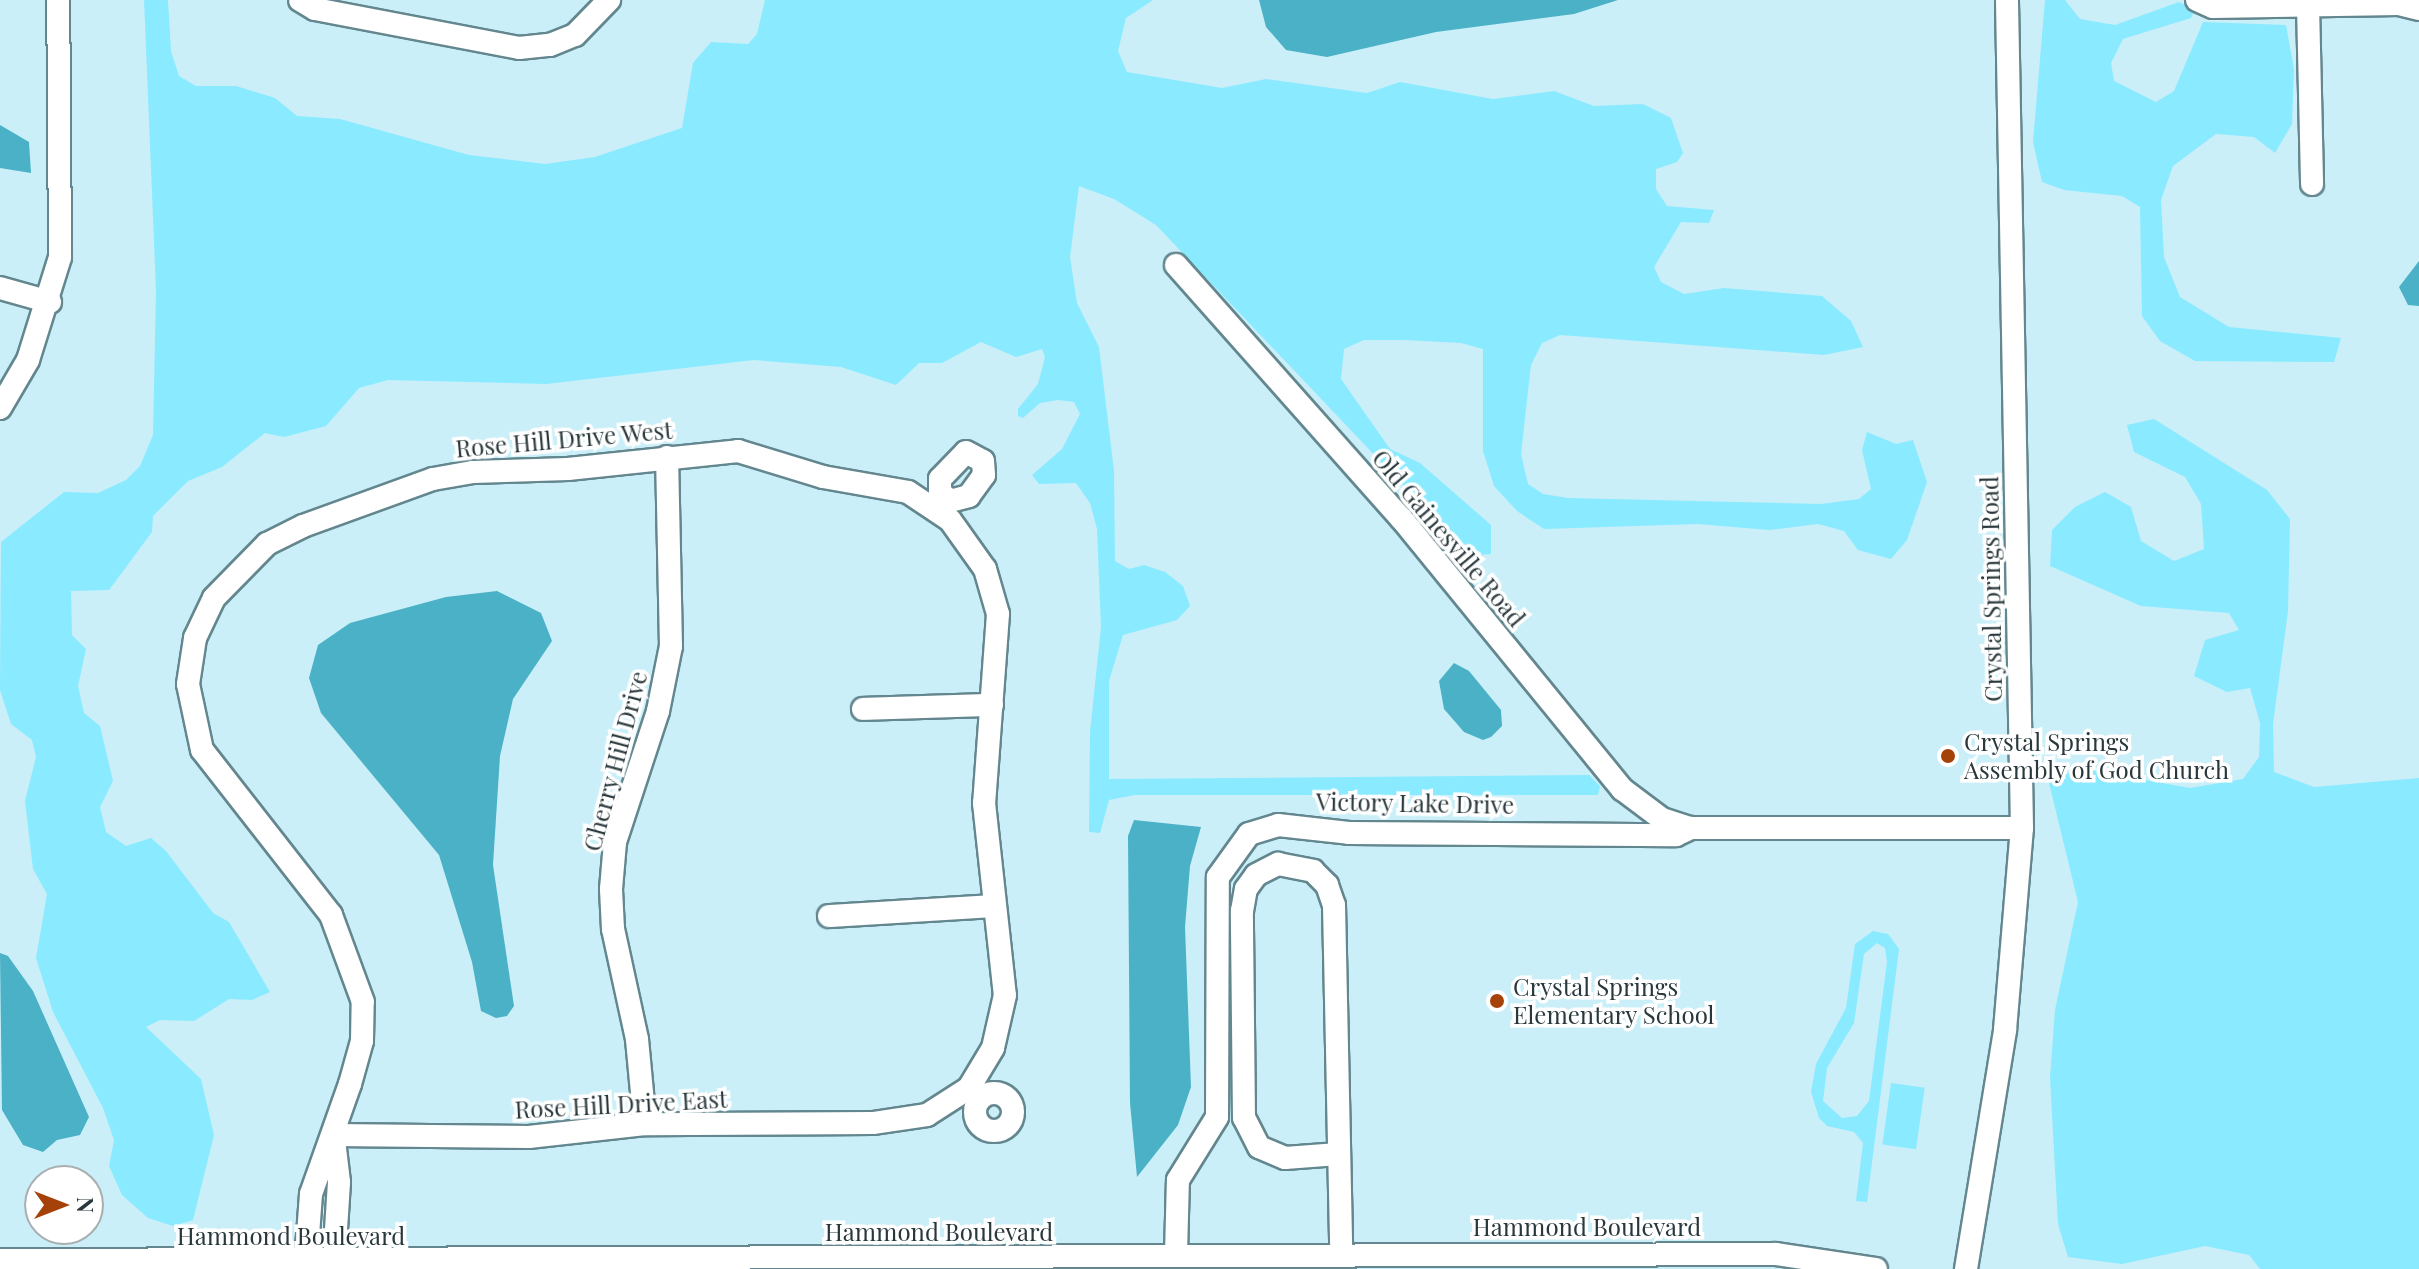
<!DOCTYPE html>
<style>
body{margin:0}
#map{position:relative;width:2419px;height:1269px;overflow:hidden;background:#caeff8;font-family:"Playfair Display",serif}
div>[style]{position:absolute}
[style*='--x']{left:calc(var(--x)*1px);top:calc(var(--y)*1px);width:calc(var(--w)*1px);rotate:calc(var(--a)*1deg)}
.green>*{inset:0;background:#8aeaff;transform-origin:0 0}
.water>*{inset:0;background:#4bb1c6}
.roads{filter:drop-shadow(2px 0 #64878f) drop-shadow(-2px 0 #64878f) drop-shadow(0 2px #64878f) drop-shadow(0 -2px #64878f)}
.minor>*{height:22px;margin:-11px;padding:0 11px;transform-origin:11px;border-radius:11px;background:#fff}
.minor>.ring{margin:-11px;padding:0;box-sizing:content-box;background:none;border:22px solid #fff;border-radius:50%}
.dots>*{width:22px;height:22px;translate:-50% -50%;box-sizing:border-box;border:4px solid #fff;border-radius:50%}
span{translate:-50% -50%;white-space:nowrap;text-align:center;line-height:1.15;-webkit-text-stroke:7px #fff;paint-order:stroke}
.street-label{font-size:24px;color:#29383c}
.poi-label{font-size:24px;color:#29383c}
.left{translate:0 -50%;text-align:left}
.north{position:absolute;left:24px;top:1165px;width:80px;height:80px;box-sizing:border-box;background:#fff;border:2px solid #a9afb1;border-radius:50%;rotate:90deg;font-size:22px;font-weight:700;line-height:32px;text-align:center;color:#29383c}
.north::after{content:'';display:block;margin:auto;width:28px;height:36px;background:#a54209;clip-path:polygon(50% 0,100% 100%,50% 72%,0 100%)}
</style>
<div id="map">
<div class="green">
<div style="clip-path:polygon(144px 0,168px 0,171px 51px,179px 76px,196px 86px,236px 86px,275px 98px,297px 116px,340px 119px,469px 155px,545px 164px,595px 157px,682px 128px,693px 63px,711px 42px,748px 44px,757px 34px,765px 0,1153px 0,1126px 18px,1118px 51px,1127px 72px,1222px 88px,1266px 79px,1367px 93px,1400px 82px,1493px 99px,1554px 91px,1594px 106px,1643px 104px,1671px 118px,1683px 153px,1677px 162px,1656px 169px,1656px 189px,1667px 206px,1714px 210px,1709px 223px,1681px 222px,1654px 267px,1661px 282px,1684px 294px,1724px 288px,1822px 296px,1851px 321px,1863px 347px,1824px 355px,1560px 335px,1542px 343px,1531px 365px,1521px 454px,1528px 484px,1543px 494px,1568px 498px,1821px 504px,1859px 499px,1871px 489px,1862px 450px,1867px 432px,1896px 444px,1913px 440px,1927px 482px,1907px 540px,1891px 559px,1858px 550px,1844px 531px,1818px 524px,1769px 530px,1698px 524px,1544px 529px,1517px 511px,1494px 486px,1483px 451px,1483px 349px,1461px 343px,1403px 340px,1364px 340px,1344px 349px,1341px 379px,1390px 449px,1420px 463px,1491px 525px,1491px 554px,1475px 555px,1436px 520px,1156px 225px,1114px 199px,1079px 186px,1070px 257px,1077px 303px,1099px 347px,1114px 471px,1115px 561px,1129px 569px,1144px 565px,1165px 572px,1183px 586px,1190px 606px,1177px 620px,1123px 635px,1109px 681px,1109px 779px,1589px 775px,1600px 786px,1598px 795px,1135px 795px,1109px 800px,1100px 833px,1089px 832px,1090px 732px,1101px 627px,1097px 529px,1090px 503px,1076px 483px,1039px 484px,1032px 475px,1062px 449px,1080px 414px,1074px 402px,1058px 400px,1040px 403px,1023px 418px,1018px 416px,1018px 409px,1038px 384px,1045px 357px,1042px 349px,1016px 357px,981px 342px,942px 363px,919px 363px,896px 385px,841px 367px,754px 360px,546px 384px,388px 380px,359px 388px,326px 426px,284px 437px,265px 433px,222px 467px,188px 481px,153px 516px,152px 532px,109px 590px,71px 591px,72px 635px,86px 649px,78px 686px,84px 713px,100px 726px,113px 781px,100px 807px,106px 832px,126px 846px,151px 838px,166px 851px,213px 913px,229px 922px,270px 992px,252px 1000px,229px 999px,194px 1021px,160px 1020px,146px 1027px,201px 1079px,214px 1135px,193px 1220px,173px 1226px,148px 1218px,122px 1195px,109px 1166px,114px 1140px,103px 1108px,53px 1012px,36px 958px,47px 894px,33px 869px,25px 801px,36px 757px,32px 740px,11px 724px,0 690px,1px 542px,64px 492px,98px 493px,126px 480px,140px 466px,153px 435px,156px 290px)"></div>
<div style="clip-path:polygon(2045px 0,2065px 0,2080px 19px,2115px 25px,2179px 2px,2195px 10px,2191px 18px,2123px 39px,2111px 63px,2114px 81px,2156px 102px,2174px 91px,2203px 22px,2286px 25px,2294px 69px,2292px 124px,2275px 153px,2254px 137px,2216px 134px,2173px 166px,2161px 200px,2164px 257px,2180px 297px,2229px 327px,2341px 338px,2334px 362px,2195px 361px,2160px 341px,2142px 316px,2140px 207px,2122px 196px,2064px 190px,2042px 182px,2033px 142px)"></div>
<div style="clip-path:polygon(2154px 419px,2267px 490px,2290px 519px,2288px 611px,2273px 724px,2274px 772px,2314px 787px,2419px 778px,2419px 1269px,2260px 1269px,2249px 1255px,2205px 1246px,2122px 1264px,2068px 1257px,2058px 1224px,2050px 1078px,2055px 1010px,2078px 902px,2049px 783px,2079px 768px,2190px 788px,2243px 779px,2259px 757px,2260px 723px,2250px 688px,2227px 692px,2194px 676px,2205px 640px,2239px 630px,2229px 613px,2141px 606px,2050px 566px,2052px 530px,2075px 507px,2105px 492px,2131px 507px,2141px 541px,2174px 561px,2204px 549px,2201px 504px,2185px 477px,2134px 452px,2127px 425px)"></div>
<div style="clip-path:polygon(evenodd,1873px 931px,1888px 934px,1899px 949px,1867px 1202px,1856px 1201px,1863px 1143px,1854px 1132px,1827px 1126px,1819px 1118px,1811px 1092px,1816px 1064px,1846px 1008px,1855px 944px,1873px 931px,1877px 943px,1885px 948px,1887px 962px,1869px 1101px,1857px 1116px,1842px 1118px,1823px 1101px,1827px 1068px,1854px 1023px,1864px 954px,1877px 943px)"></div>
<div style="left:1891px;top:1083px;width:34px;height:62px;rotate:8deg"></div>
</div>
<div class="water">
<div style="clip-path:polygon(1259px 0,1618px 0,1574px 14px,1436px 32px,1327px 57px,1286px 50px,1266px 27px)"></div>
<div style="clip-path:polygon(0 125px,29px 142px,31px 173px,0 168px)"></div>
<div style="clip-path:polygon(2419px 261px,2419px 306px,2408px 305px,2399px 287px)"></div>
<div style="clip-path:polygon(497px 591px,541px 613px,552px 641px,513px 699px,500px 756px,493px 865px,514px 1006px,507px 1016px,496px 1018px,481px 1011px,472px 962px,439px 855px,321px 713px,309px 678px,318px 645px,350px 623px,446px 597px)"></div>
<div style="clip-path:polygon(1454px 663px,1469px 671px,1501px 710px,1502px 726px,1491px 737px,1483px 740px,1464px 732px,1444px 709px,1439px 681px)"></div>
<div style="clip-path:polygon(1134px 820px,1201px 827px,1190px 866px,1185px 927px,1191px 1087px,1178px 1125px,1137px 1177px,1130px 1103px,1128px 836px)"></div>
<div style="clip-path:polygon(0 953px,8px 956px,33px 991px,89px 1117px,80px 1135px,57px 1140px,43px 1152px,23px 1145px,2px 1110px)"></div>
</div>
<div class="roads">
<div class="minor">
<div style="--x:300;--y:0;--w:17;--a:31"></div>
<div style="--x:315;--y:9;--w:208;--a:10.8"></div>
<div style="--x:519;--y:48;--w:31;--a:-6"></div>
<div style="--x:550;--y:45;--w:27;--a:-22"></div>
<div style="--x:575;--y:35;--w:49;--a:-45.8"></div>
<div style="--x:2197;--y:0;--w:17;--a:24"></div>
<div style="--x:2213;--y:7;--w:186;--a:-0.9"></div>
<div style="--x:2399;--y:4;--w:21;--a:14"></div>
<div style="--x:2308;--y:5;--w:179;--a:88.7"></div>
<div style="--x:1176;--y:265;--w:339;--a:48.4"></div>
<div style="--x:1401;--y:518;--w:350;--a:50.8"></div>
<div style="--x:1622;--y:789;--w:50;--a:36.9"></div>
<div style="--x:1662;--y:819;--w:29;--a:18"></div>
<div style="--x:0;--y:288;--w:52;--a:15.6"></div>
<div style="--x:0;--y:408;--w:56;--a:-59.7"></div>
<div style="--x:28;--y:360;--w:108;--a:-72.7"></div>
<div style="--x:60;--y:257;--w:257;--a:-90.4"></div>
<div style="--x:966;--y:452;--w:19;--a:28"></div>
<div style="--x:983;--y:461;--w:14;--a:86"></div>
<div style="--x:984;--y:475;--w:26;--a:126"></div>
<div style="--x:969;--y:496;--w:20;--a:165"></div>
<div style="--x:950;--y:501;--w:13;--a:-138"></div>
<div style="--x:940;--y:492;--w:13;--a:-90"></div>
<div style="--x:940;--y:479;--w:37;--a:-46"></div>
<div style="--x:863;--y:709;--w:129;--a:-1.8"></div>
<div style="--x:829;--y:916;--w:162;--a:-3.5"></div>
<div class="ring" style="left:975px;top:1093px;width:16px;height:16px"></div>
<div style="--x:645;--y:1124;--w:85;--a:-95.4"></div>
<div style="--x:637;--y:1039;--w:113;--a:-102.3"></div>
<div style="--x:613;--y:929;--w:40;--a:-92.9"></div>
<div style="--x:611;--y:889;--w:47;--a:-85.1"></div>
<div style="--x:615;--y:842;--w:138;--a:-71.8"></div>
<div style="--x:658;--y:711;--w:66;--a:-78.7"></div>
<div style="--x:671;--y:646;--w:189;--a:-91.2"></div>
<div style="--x:334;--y:1140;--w:42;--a:83.2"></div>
<div style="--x:339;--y:1182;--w:80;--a:93.6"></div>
<div style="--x:1338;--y:1154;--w:53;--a:175.7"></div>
<div style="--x:1285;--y:1158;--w:28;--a:-157"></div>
<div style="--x:1259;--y:1147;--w:33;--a:-117"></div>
<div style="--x:1244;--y:1118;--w:207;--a:-90.6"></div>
<div style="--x:1242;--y:911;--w:22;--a:-80"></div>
<div style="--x:1246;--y:889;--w:17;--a:-54"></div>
<div style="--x:1256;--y:875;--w:25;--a:-27"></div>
<div style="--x:1278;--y:864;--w:36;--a:11"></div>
<div style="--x:1313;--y:871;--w:20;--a:45"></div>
<div style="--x:1327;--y:885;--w:21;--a:71"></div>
<div style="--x:1334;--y:905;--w:347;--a:88.8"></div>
<div style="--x:1176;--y:1254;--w:74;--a:-88.5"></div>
<div style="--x:1178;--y:1180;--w:74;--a:-58.2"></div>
<div style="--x:1217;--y:1117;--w:240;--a:-89.8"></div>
<div style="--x:1218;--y:877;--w:53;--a:-54.2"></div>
<div style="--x:1249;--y:834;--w:30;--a:-17"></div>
<div style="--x:1278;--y:825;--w:71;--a:6.4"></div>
<div style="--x:1349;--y:833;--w:327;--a:0.4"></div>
<div style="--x:1676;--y:835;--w:17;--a:-25"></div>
<div style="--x:1691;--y:828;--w:331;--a:0"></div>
<div style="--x:0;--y:1260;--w:1776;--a:-0.19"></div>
<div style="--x:1776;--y:1254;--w:101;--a:8.5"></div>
<div style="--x:306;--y:1262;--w:68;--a:-85.8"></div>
<div style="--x:311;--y:1194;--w:117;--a:-70.5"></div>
<div style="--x:350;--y:1084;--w:45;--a:-74.4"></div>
<div style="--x:362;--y:1041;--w:39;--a:-89"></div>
<div style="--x:363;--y:1002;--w:93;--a:-110.2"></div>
<div style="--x:331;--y:915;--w:209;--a:-128"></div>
<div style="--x:202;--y:750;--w:67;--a:-102"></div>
<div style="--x:188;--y:684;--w:47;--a:-81.3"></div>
<div style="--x:195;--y:638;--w:44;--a:-64.6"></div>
<div style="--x:214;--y:598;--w:76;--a:-45.5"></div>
<div style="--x:267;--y:544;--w:40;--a:-26.6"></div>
<div style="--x:303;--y:526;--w:138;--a:-19.9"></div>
<div style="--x:433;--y:479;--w:41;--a:-9.9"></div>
<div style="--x:473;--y:472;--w:95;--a:-1.8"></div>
<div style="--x:568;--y:469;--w:171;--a:-6"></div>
<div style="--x:738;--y:451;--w:89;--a:17"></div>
<div style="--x:823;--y:477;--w:86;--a:10"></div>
<div style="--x:908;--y:492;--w:50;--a:33.7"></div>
<div style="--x:950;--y:520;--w:60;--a:54.5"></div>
<div style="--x:985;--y:569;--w:47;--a:73.9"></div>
<div style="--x:998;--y:614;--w:190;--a:94.2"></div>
<div style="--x:984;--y:803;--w:193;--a:83.8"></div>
<div style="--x:1005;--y:995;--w:54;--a:102.8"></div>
<div style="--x:993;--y:1048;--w:47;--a:121"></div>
<div style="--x:969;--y:1088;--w:50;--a:147.3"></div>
<div style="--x:927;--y:1115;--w:55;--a:171.6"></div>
<div style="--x:873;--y:1123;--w:228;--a:179.7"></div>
<div style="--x:645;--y:1124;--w:117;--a:173.6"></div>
<div style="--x:529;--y:1137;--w:196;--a:-179.4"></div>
<div style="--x:1966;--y:1269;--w:242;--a:-80.7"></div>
<div style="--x:2005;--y:1030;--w:203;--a:-85.2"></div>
<div style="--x:2022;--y:828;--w:828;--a:-91.04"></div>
</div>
</div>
<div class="dots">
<div style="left:1948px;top:756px;background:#a54209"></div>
<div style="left:1497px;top:1001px;background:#a54209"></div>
</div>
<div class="street-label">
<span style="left:564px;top:439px;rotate:-5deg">Rose Hill Drive West</span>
<span style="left:1449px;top:538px;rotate:50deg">Old Gainesville Road</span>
<span style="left:1991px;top:589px;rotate:-91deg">Crystal Springs Road</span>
<span style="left:615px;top:761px;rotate:-75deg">Cherry Hill Drive</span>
<span style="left:1415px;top:803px;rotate:1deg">Victory Lake Drive</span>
<span style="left:621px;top:1104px;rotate:-3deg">Rose Hill Drive East</span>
<span style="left:1587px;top:1227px">Hammond Boulevard</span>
<span style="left:939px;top:1232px">Hammond Boulevard</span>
<span style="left:291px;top:1236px">Hammond Boulevard</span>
</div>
<div class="poi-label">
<span class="left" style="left:1964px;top:756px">Crystal Springs<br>Assembly of God Church</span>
<span class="left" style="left:1513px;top:1001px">Crystal Springs<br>Elementary School</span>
</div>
<div class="north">N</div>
</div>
